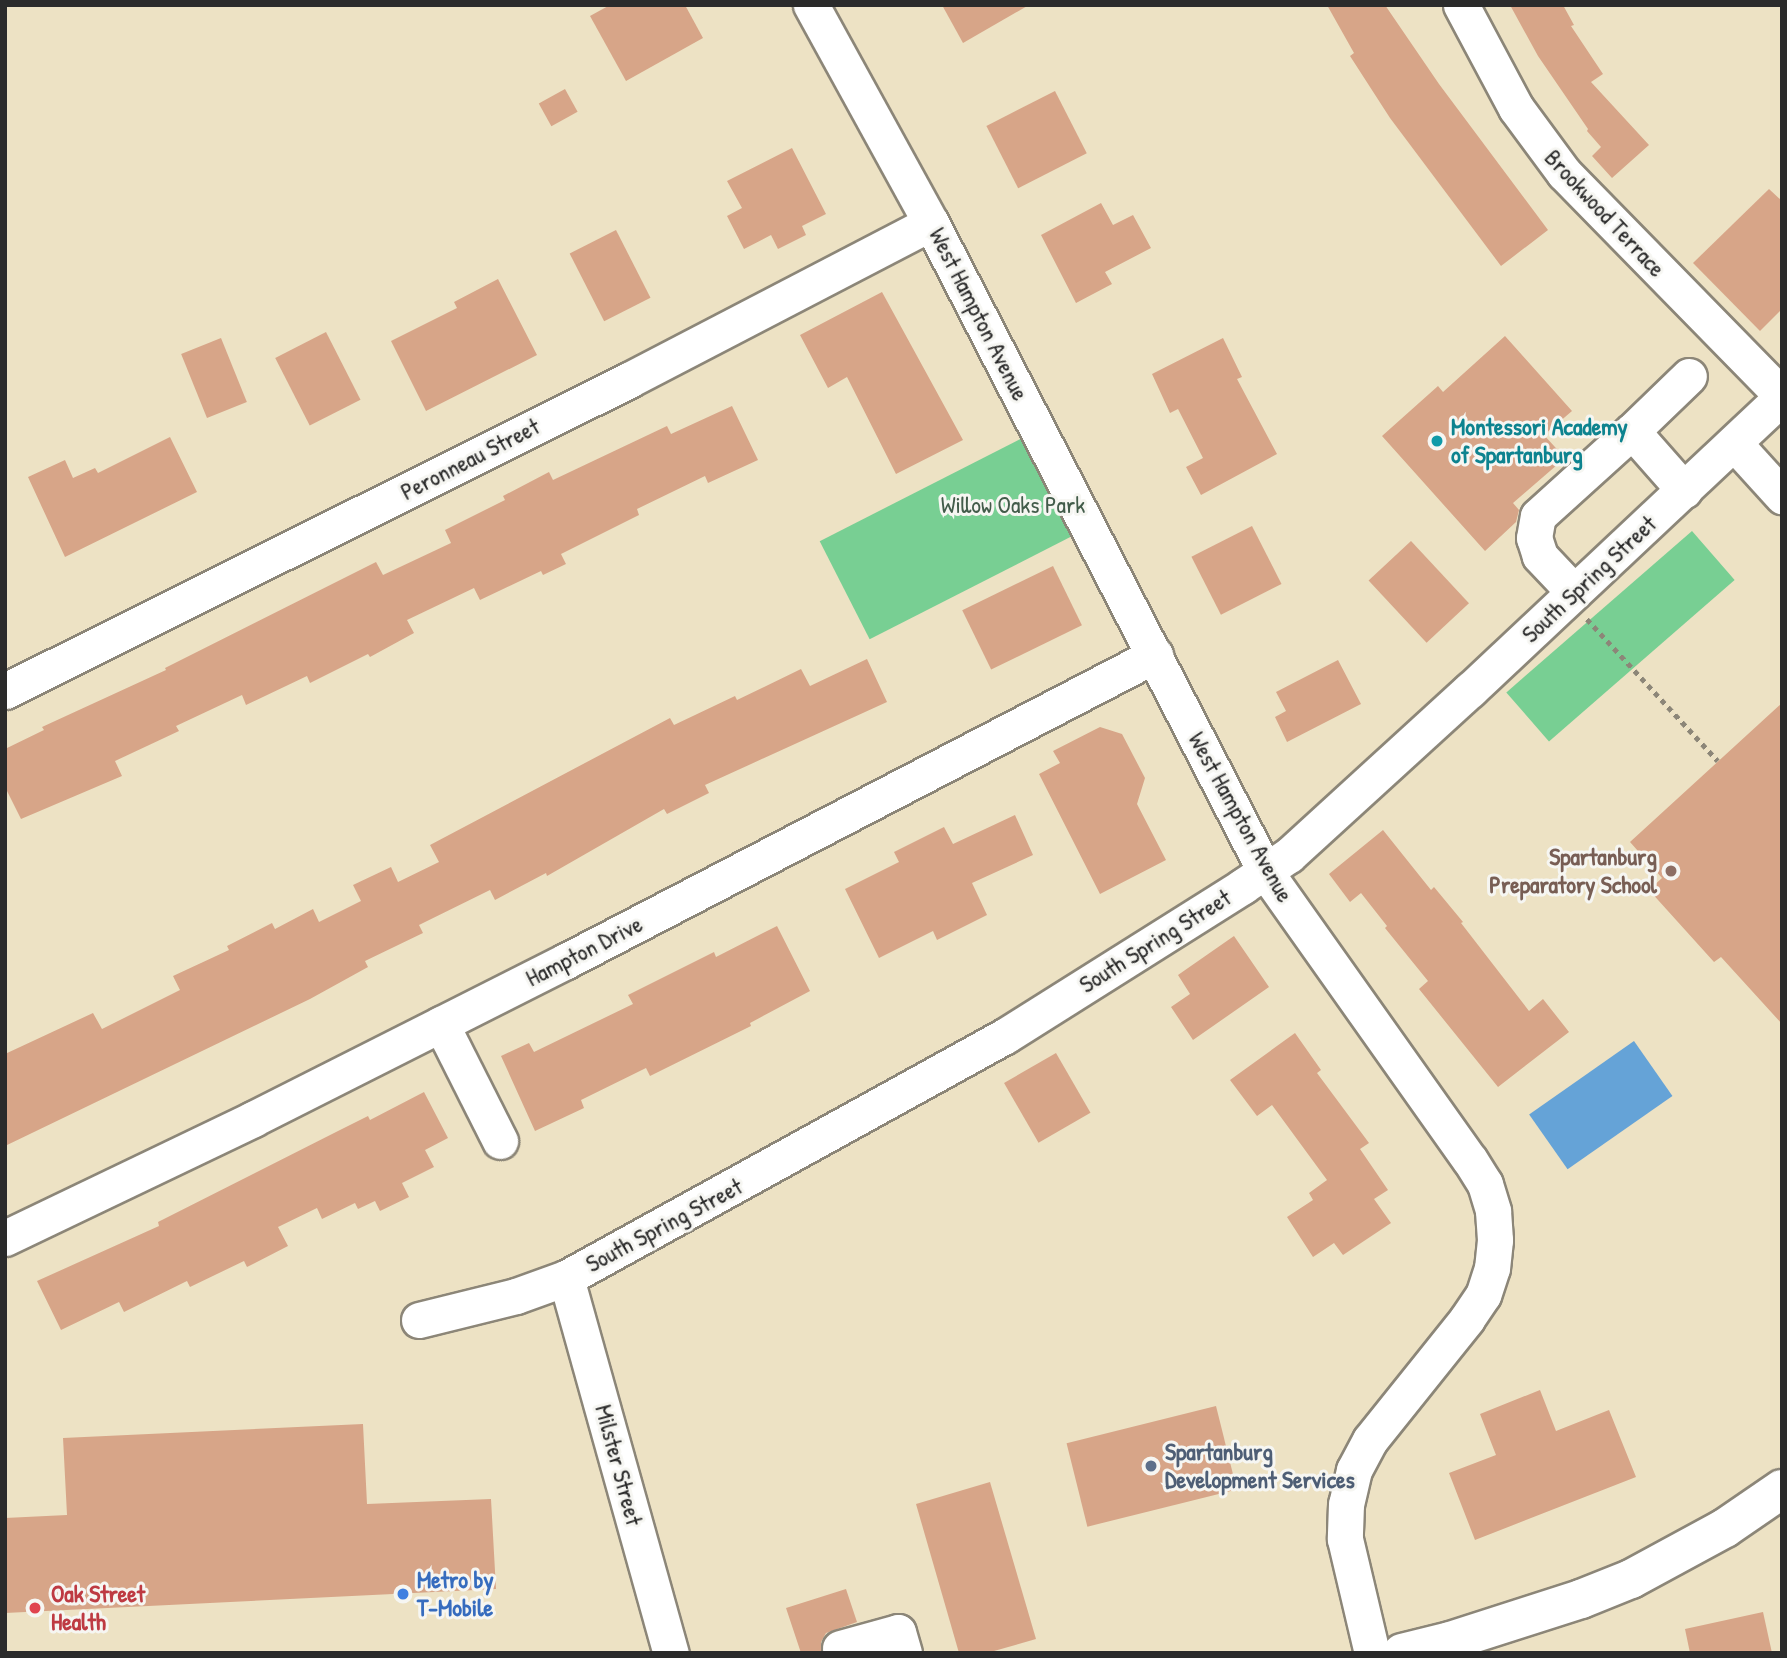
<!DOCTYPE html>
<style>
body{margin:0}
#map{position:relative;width:1787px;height:1658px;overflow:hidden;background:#ede2c4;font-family:"Patrick Hand",sans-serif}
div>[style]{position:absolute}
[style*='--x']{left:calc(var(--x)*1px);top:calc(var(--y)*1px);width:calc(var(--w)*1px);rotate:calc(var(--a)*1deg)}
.green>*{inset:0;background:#78cf93;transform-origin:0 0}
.water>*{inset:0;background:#65a3d7;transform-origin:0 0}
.building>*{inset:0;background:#d7a588;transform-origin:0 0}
.path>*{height:4.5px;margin-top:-2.25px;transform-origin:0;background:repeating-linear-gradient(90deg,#8c8678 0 5px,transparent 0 10px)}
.roads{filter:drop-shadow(2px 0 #8c8678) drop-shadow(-2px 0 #8c8678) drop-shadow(0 2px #8c8678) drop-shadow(0 -2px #8c8678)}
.minor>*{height:35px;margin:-17.5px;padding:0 17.5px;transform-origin:17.5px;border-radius:17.5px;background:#fff}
.major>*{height:38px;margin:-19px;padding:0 19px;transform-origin:19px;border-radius:19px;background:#fff}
.dots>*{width:19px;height:19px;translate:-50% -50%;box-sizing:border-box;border:4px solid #f6f6f2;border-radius:50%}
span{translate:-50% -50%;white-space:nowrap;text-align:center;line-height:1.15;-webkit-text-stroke:6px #f6f6f2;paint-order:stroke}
.street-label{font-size:24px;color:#2b2b2b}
.culture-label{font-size:24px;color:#0d838f;font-weight:700}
.left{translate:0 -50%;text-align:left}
.park-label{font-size:24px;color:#425c4a}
.education-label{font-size:24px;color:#785e54;font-weight:700}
.right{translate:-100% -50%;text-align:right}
.service-label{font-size:24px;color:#4e5e75;font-weight:700}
.shop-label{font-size:24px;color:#366cbe;font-weight:700}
.health-label{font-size:24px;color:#be3a42;font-weight:700}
.frame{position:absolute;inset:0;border:7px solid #2b2b2b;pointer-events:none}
</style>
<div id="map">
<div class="green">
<div style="left:1038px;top:430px;width:110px;height:245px;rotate:63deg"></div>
<div style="left:1692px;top:531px;width:65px;height:246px;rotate:49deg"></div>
</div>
<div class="water">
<div style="left:1634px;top:1041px;width:67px;height:128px;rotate:55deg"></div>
</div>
<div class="building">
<div style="clip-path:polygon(610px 5px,685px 5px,703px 38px,626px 81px,590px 16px)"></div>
<div style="clip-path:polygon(942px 5px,1029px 5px,963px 43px)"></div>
<div style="clip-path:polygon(1327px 5px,1385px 5px,1439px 84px,1548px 230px,1501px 266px,1390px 118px,1350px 56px,1354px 53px)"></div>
<div style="clip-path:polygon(1510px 5px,1563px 5px,1574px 25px,1571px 26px,1603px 74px,1591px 82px,1649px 145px,1612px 178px,1592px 156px,1601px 147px,1587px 131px,1588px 129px,1538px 56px)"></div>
<div style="left:565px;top:89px;width:26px;height:30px;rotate:61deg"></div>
<div style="left:1055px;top:91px;width:70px;height:77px;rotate:63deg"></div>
<div style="clip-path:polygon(792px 148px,826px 214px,802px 226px,806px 235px,778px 249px,771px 235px,744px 249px,727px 216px,742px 208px,727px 181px)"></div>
<div style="clip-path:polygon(1769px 189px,1782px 201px,1782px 309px,1760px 331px,1693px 263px)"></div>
<div style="clip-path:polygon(1101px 203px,1113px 225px,1133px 215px,1151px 248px,1105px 272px,1112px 284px,1076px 303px,1041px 235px)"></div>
<div style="left:616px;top:230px;width:76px;height:52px;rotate:63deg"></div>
<div style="clip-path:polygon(498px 279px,537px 355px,426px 411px,391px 341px,457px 308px,454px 302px)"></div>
<div style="clip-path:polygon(882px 292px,963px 440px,896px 474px,847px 377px,828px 388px,800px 335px)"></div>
<div style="left:326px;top:332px;width:76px;height:57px;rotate:63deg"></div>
<div style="clip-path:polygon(1505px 336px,1572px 411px,1544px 435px,1565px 458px,1513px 503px,1519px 510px,1516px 522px,1485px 551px,1382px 436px,1438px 386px,1443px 392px)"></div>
<div style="left:221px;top:338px;width:69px;height:43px;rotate:68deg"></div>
<div style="clip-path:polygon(1223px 338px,1242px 377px,1237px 379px,1277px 454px,1201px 495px,1186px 467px,1203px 458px,1178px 409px,1170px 413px,1152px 374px)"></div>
<div style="clip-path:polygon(732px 406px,758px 460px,708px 483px,705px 476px,637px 509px,639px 515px,561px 554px,566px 564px,543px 575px,541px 571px,480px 600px,474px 588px,407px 620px,414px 633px,370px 657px,368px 654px,310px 683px,307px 676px,246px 705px,242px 695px,176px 726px,179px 731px,115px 761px,122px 776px,21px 819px,5px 787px,5px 749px,44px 730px,42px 727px,166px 670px,165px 668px,376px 562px,383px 575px,451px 543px,445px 530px,505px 500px,503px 496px,549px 472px,553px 480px,667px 426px,671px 434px)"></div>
<div style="clip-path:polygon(170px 437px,197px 492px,65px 557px,28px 477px,65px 460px,73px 478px,95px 468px,98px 473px)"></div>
<div style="left:1252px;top:526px;width:65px;height:68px;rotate:63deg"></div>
<div style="left:1411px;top:541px;width:85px;height:58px;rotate:47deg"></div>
<div style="left:1053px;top:566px;width:66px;height:101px;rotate:64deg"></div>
<div style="clip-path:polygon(867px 659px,887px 702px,705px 785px,709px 793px,667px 814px,664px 809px,547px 876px,546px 873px,495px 900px,490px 890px,419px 925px,423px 933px,365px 961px,368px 967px,310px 999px,5px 1146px,5px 1054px,93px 1013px,102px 1029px,180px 990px,173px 976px,229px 950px,227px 946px,272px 923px,275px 929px,313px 909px,319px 922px,361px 901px,353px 885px,391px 867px,398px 882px,439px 862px,430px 845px,670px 718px,674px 725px,735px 696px,737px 700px,801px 669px,810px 686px)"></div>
<div style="clip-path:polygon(1338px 660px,1361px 704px,1287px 742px,1275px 717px,1286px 711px,1276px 692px)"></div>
<div style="clip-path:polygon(1782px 703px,1782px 1024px,1721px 957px,1714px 962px,1649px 890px,1662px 878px,1630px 842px)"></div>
<div style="clip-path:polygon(1100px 727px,1122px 734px,1145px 778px,1137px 804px,1166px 860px,1100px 894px,1039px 774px,1060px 763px,1053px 751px)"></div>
<div style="clip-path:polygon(1015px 815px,1033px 855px,972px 883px,987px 915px,937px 940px,933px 931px,879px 958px,845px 889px,899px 862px,894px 852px,944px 827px,953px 844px)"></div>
<div style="clip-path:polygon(1383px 830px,1431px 890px,1434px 887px,1463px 922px,1461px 923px,1529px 1011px,1543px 999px,1569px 1032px,1498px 1087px,1419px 989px,1428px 981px,1385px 928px,1387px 926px,1361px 893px,1350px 902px,1329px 874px)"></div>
<div style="clip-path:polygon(777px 926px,810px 991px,750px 1023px,751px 1026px,650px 1076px,646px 1068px,581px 1100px,584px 1108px,535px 1131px,501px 1056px,529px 1043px,534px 1052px,633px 1004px,628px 995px,714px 952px,716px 957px)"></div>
<div style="clip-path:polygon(1234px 936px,1269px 987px,1193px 1040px,1171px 1007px,1190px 994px,1178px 975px)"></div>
<div style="clip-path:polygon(1295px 1033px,1321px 1070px,1317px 1073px,1369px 1143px,1360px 1149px,1388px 1190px,1374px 1199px,1391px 1223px,1343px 1255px,1334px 1243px,1313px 1257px,1287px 1217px,1313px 1200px,1309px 1193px,1327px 1180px,1272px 1105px,1257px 1116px,1230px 1080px)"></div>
<div style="left:1056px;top:1053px;width:69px;height:60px;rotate:60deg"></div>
<div style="clip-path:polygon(424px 1092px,448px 1138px,425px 1150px,434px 1167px,402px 1183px,409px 1197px,380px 1211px,375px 1201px,358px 1209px,355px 1203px,322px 1219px,317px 1208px,278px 1227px,288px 1246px,247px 1267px,244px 1261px,190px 1287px,187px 1281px,124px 1312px,119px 1302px,61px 1330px,37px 1281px,159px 1226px,158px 1222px,340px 1130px,368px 1116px,370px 1120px)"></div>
<div style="clip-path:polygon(1540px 1390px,1556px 1431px,1609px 1410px,1636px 1477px,1475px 1540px,1449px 1473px,1496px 1455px,1480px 1414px)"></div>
<div style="left:1216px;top:1406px;width:86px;height:154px;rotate:76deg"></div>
<div style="clip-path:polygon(363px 1424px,367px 1504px,491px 1499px,496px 1589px,5px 1613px,5px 1518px,67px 1515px,63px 1438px)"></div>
<div style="clip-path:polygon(990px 1482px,1036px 1639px,987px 1653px,959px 1653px,916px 1504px)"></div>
<div style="clip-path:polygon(846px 1589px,857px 1622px,826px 1633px,821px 1642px,821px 1653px,801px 1653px,786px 1608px)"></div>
<div style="clip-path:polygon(1763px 1612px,1772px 1653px,1690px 1653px,1685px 1629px)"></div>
</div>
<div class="path">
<div style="--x:1587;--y:619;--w:193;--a:47.3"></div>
</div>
<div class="roads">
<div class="minor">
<div style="--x:811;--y:5;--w:249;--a:61.2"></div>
<div style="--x:931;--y:223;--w:729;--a:62.73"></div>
<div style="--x:1265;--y:871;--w:354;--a:54.7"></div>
<div style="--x:1470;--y:1160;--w:28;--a:58"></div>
<div style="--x:1485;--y:1184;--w:28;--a:73"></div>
<div style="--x:1493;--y:1211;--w:29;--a:86"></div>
<div style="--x:1495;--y:1240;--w:28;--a:96"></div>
<div style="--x:1492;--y:1268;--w:28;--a:108"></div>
<div style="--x:1483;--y:1295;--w:29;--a:124"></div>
<div style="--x:1467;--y:1319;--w:155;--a:128.7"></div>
<div style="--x:1370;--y:1440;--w:34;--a:118"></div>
<div style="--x:1354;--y:1470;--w:35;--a:103"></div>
<div style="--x:1346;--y:1504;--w:35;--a:92"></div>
<div style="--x:1345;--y:1539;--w:117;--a:76.7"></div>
<div style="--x:1461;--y:5;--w:117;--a:61.9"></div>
<div style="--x:1516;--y:108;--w:81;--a:53.6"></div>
<div style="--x:1564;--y:173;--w:312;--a:45.6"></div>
<div style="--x:1632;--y:431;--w:79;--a:-44"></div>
<div style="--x:1734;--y:443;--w:72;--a:47.8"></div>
<div style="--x:1574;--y:592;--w:50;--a:-133.4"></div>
<div style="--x:1540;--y:556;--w:19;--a:-108"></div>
<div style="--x:1534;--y:538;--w:22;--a:-80"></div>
<div style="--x:1538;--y:516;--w:127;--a:-42.1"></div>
<div style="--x:1632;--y:431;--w:79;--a:48.6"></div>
<div style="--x:5;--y:691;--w:697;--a:-26.49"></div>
<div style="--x:629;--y:380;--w:340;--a:-27.5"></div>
<div style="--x:441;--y:1024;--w:131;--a:63.2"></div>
<div style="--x:5;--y:1238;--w:275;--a:-25.6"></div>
<div style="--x:253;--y:1119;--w:351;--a:-26.8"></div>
<div style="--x:566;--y:961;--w:664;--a:-27.45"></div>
<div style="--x:566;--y:1278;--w:389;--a:74.4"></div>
<div style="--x:419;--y:1320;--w:100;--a:-13.9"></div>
<div style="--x:516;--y:1296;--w:53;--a:-19.8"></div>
<div style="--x:566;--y:1278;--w:501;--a:-28.87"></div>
<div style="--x:1005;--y:1036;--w:281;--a:-32.2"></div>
<div style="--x:1243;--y:886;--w:55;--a:-34"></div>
<div style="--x:1289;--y:855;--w:245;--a:-42.4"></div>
<div style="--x:1470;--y:690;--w:428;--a:-43.2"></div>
<div style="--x:840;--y:1648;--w:60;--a:-15.4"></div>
<div style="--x:898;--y:1632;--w:22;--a:74"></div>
</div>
<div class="major">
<div style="--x:1402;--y:1653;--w:49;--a:-14"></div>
<div style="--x:1450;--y:1641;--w:138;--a:-17.8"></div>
<div style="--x:1581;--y:1599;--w:54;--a:-21.8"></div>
<div style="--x:1631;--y:1579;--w:107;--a:-28.5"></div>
<div style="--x:1725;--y:1528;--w:69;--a:-34.4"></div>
</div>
</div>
<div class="dots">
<div style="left:1437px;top:441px;background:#0f9aa8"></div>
<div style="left:1671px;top:871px;background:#8d6e63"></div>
<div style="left:1151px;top:1466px;background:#5c6f8a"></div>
<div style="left:403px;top:1594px;background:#3f7fe0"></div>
<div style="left:35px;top:1608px;background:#e0444e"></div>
</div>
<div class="street-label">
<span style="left:1605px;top:213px;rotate:47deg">Brookwood Terrace</span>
<span style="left:979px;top:314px;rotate:63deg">West Hampton Avenue</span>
<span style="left:470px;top:459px;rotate:-27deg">Peronneau Street</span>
<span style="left:1589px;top:579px;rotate:-43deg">South Spring Street</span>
<span style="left:1241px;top:817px;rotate:61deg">West Hampton Avenue</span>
<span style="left:1155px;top:941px;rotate:-32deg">South Spring Street</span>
<span style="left:584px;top:951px;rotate:-27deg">Hampton Drive</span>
<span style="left:664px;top:1225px;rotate:-28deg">South Spring Street</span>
<span style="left:619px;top:1465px;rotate:75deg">Milster Street</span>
</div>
<div class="culture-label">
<span class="left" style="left:1451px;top:441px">Montessori Academy<br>of Spartanburg</span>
</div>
<div class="park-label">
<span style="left:1013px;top:505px">Willow Oaks Park</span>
</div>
<div class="education-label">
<span class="right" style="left:1657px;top:871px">Spartanburg<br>Preparatory School</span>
</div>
<div class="service-label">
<span class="left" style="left:1165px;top:1466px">Spartanburg<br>Development Services</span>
</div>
<div class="shop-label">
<span class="left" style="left:417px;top:1594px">Metro by<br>T-Mobile</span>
</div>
<div class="health-label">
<span class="left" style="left:51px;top:1608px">Oak Street<br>Health</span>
</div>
<div class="frame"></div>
</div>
